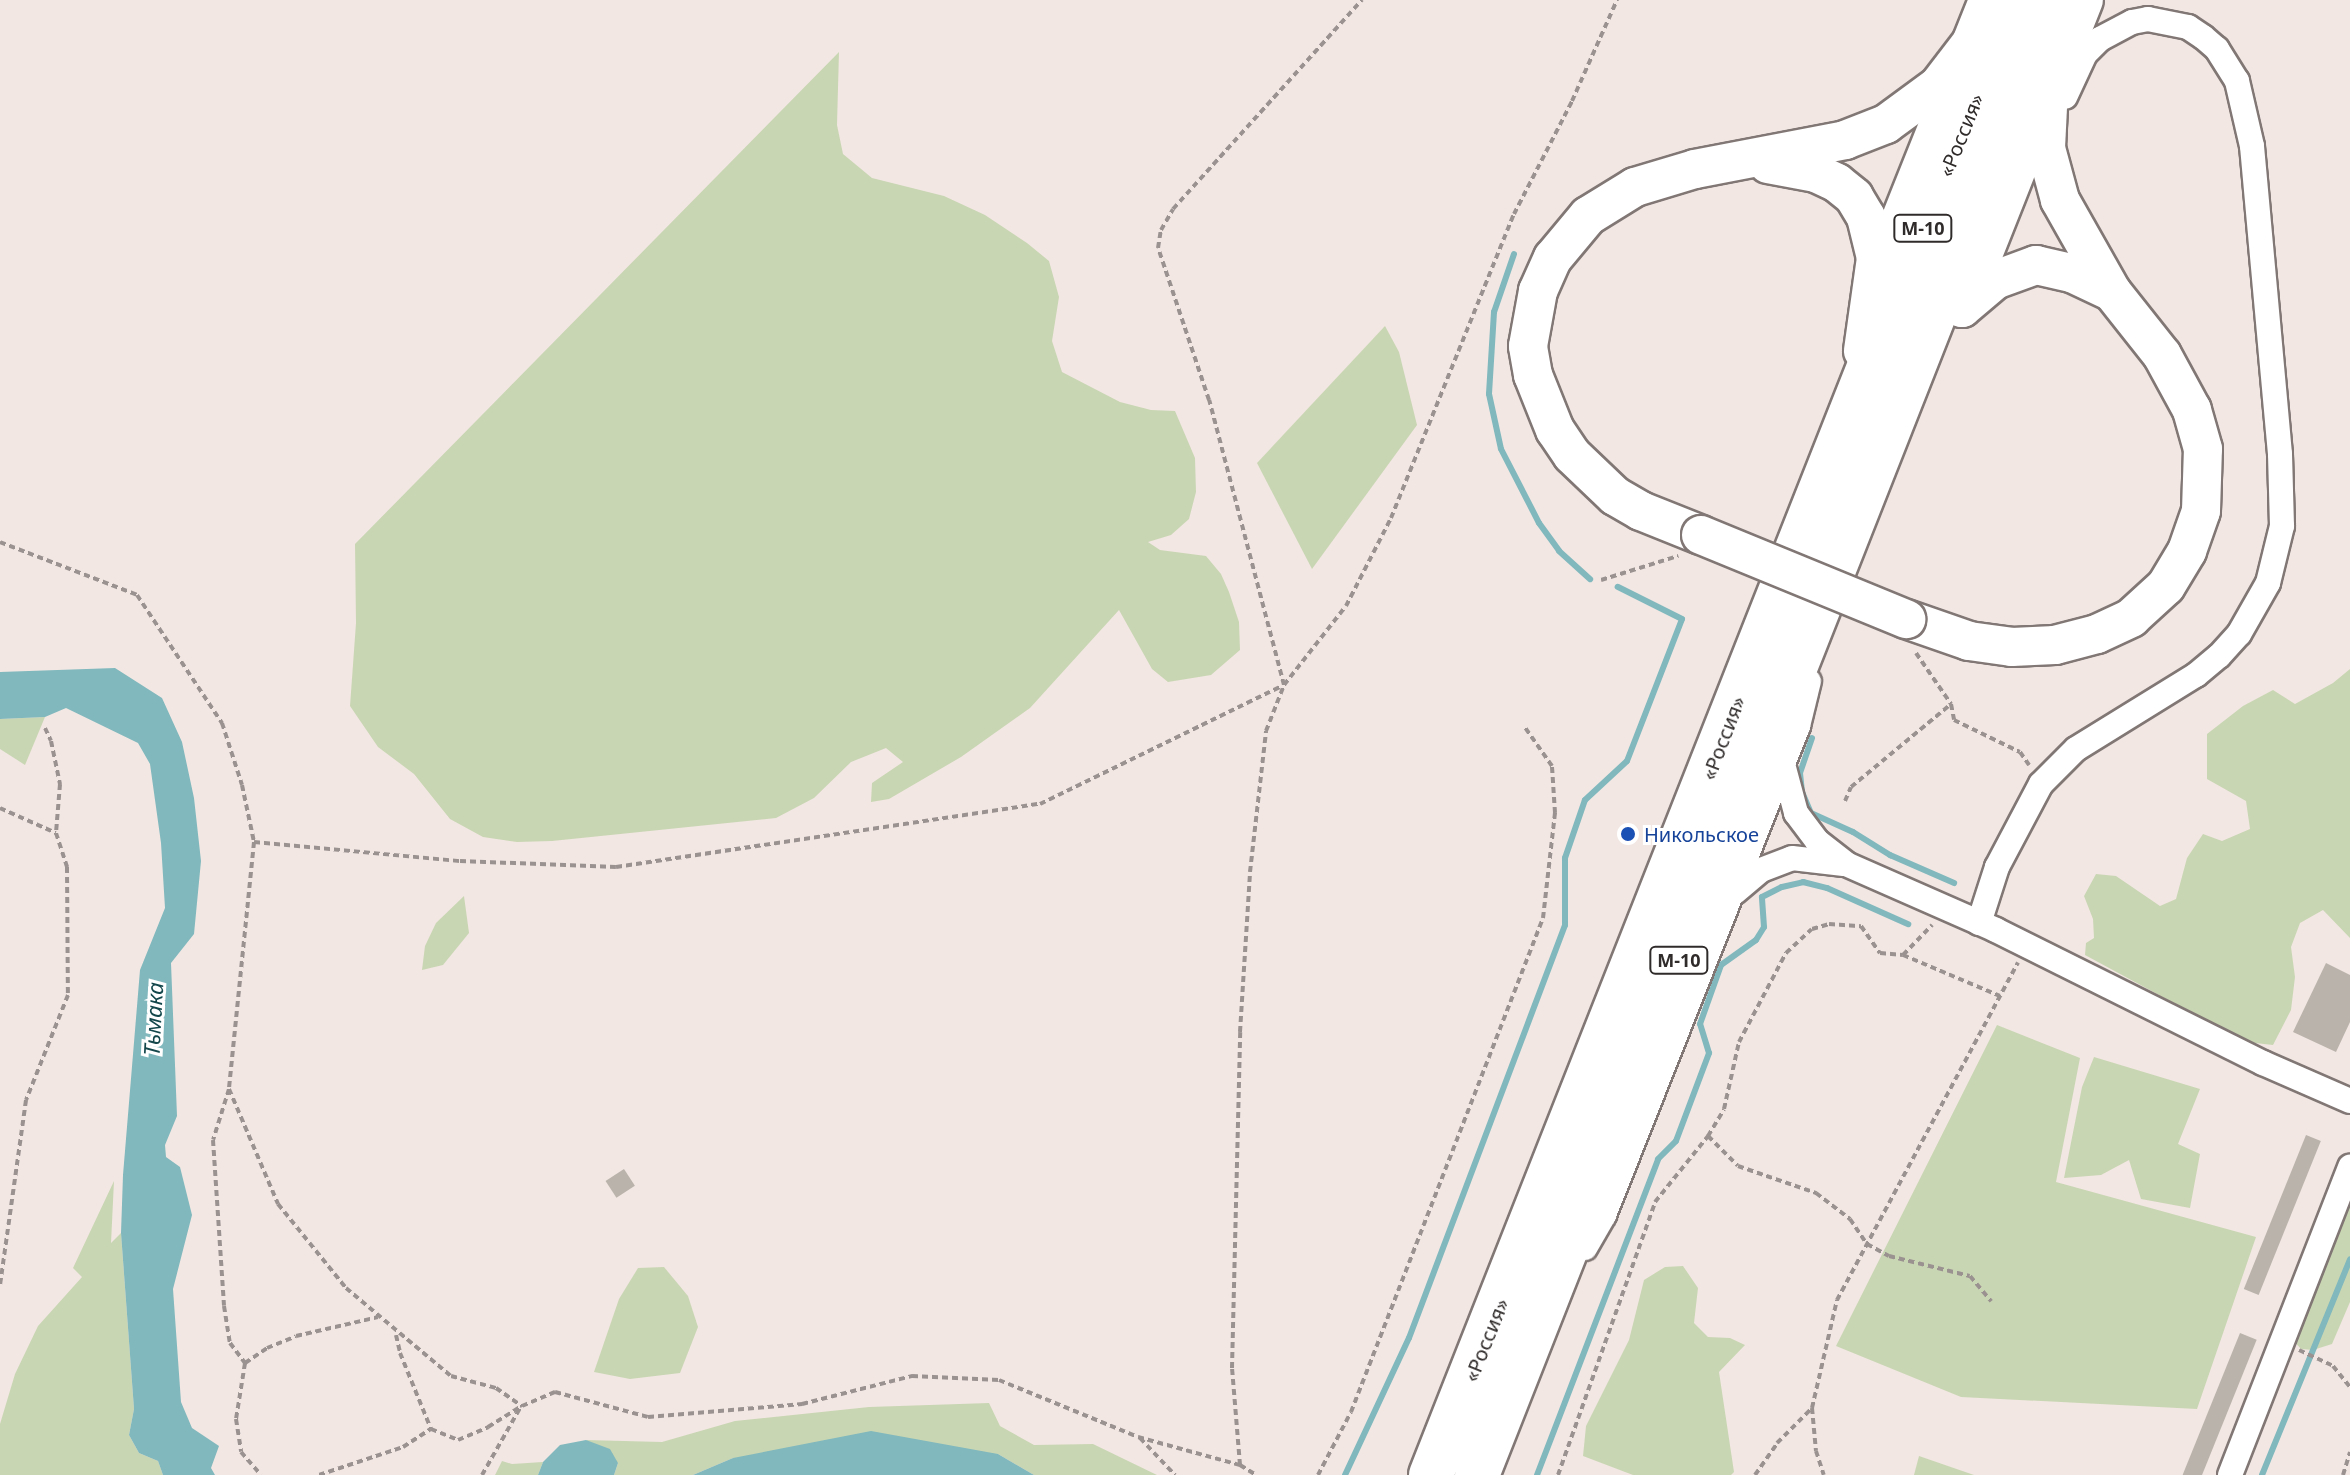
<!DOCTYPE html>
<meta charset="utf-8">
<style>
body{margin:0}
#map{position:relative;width:2350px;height:1475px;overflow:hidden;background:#f2e7e3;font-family:"Noto Sans",sans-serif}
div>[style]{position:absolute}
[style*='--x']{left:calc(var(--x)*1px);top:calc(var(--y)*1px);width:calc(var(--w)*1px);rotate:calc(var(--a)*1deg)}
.green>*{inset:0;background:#c9d6b3}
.water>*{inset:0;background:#80b8bd}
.stream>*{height:6px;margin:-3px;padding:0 3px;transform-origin:3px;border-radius:3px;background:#80b8bd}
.building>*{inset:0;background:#bab3ab;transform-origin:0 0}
.path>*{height:4px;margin-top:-2px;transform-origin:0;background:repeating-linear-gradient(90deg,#9a9290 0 6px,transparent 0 10px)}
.roads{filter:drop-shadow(2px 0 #817774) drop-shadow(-2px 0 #817774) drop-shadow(0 2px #817774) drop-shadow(0 -2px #817774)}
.street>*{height:24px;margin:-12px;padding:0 12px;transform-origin:12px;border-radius:12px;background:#fff}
.primary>*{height:38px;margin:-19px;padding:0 19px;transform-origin:19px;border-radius:19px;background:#fff}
.highway>*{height:44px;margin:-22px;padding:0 22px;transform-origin:22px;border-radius:22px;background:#fff}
.bridges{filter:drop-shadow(2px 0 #817774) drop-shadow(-2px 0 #817774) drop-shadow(0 2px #817774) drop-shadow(0 -2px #817774)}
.primary-bridge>*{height:38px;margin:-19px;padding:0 19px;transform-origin:19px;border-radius:19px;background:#fff}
.dots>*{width:22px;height:22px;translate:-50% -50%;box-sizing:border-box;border:4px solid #fff;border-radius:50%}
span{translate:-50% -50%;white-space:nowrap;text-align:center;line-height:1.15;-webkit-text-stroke:6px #fff;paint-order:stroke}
.shield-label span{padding:2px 6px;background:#fff;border:2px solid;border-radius:6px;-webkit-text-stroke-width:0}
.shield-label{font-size:18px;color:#2f2b2a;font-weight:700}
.street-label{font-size:20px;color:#2f2b2a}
.transit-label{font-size:20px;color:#164399}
.left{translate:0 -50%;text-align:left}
.water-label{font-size:22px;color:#14474b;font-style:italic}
</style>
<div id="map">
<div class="green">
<div style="clip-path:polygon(839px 52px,837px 125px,843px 154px,872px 178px,944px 196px,985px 215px,1027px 243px,1049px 261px,1059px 297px,1052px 341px,1062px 372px,1120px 402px,1151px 410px,1175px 411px,1195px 458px,1196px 492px,1189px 519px,1171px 535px,1148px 542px,1160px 550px,1206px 556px,1221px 574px,1229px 592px,1239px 622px,1240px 650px,1211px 675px,1168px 682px,1152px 669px,1119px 610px,1030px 708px,961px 757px,889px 799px,871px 802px,872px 783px,903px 762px,886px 748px,851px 762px,814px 798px,776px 818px,552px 841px,517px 842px,483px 837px,450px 819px,414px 774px,378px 747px,350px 706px,356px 623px,355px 544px)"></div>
<div style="clip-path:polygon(1385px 326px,1399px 352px,1417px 425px,1312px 569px,1257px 463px)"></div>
<div style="clip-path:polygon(2350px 669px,2350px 938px,2323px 910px,2300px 923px,2291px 947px,2295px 977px,2291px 1010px,2273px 1045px,2246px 1042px,2085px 955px,2086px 943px,2094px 938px,2093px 919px,2084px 896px,2096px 874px,2116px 876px,2160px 906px,2176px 899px,2187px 858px,2203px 834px,2222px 841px,2250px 829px,2246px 801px,2207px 779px,2207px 734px,2243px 706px,2273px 690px,2295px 704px,2333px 683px)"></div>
<div style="clip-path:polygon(45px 717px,25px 765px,0 749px,0 719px)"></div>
<div style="clip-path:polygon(464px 896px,469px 933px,443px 965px,422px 970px,425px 946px,436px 923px)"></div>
<div style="clip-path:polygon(1997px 1025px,2080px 1058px,2056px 1182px,2256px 1237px,2197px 1409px,1961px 1397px,1836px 1346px)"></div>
<div style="clip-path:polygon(2094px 1057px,2200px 1089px,2178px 1144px,2200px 1154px,2190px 1208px,2141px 1199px,2129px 1160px,2101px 1175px,2064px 1178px,2082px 1087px)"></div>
<div style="clip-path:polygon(114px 1181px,111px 1243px,121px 1233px,134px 1409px,129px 1435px,139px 1453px,158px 1461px,163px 1475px,0 1475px,0 1424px,15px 1374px,38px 1326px,82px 1277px,73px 1268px)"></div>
<div style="clip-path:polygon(2350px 1189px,2350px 1302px,2332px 1344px,2313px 1350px,2301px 1349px,2292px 1339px)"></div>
<div style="clip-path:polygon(1683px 1266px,1698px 1288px,1694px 1323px,1708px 1337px,1730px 1338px,1745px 1345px,1719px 1372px,1734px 1472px,1731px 1475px,1633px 1475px,1583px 1456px,1586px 1426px,1629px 1340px,1644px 1280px,1665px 1267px)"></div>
<div style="clip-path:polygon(664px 1267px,688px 1296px,698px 1327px,680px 1373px,630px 1379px,594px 1372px,619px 1299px,638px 1268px)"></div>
<div style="clip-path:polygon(989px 1403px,1000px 1426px,1034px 1445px,1093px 1444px,1157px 1475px,1034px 1475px,998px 1454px,733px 1458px,693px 1475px,614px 1475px,618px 1463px,586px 1440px,662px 1442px,735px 1421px,869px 1407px)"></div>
<div style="clip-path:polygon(1919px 1456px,1974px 1475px,1914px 1475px)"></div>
<div style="clip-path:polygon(502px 1461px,512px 1464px,543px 1462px,538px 1475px,495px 1475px)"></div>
</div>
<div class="water">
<div style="clip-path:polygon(115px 668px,162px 698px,182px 742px,194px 798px,201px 861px,194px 934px,171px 963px,177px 1116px,165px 1145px,166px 1157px,180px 1167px,192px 1215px,173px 1289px,181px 1402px,192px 1428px,219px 1446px,211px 1468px,215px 1475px,163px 1475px,158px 1461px,139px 1453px,129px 1435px,134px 1409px,121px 1233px,123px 1175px,140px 970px,165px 908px,161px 843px,150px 764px,138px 743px,66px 708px,45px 717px,0 719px,0 672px)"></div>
<div style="clip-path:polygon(871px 1431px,998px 1454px,1034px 1475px,693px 1475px,733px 1458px)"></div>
<div style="clip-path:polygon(586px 1440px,610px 1449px,618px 1463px,614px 1475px,538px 1475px,543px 1462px,560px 1445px)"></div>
</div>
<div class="stream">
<div style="--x:1514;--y:254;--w:61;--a:109"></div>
<div style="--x:1494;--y:312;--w:82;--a:93.5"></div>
<div style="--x:1489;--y:394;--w:56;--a:77.7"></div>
<div style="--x:1501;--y:449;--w:83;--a:62.8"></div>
<div style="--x:1539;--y:523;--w:34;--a:54"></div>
<div style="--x:1559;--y:551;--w:42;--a:42.1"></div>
<div style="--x:1812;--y:738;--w:37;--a:109"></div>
<div style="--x:1800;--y:773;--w:19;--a:84"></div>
<div style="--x:1802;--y:792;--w:23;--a:67"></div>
<div style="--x:1811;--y:813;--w:46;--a:24.3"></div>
<div style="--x:1853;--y:832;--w:44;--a:31.9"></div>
<div style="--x:1890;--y:855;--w:70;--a:23.6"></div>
<div style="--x:1345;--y:1475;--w:151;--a:-65"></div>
<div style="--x:1409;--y:1338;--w:441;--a:-69.3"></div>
<div style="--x:1565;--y:925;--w:67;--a:-90"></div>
<div style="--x:1565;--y:858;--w:61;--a:-71"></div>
<div style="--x:1585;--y:800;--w:57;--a:-42.9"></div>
<div style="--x:1627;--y:761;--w:152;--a:-68.8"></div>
<div style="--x:1682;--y:619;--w:72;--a:-153.4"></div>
<div style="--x:1537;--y:1475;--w:338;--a:-69"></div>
<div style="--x:1658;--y:1159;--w:25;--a:-45"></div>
<div style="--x:1676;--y:1141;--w:94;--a:-69.4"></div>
<div style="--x:1709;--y:1053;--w:30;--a:-107"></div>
<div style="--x:1700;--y:1024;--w:63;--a:-70.4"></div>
<div style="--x:1721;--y:965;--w:43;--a:-35.5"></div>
<div style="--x:1756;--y:940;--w:15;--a:-58"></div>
<div style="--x:1764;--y:927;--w:30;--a:-94"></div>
<div style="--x:1762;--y:897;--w:22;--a:-27"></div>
<div style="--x:1782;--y:887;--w:22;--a:-13"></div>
<div style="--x:1803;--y:882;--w:25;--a:14"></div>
<div style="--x:1827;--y:888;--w:89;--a:24"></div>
<div style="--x:2262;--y:1475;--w:233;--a:-67.8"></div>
</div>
<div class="building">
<div style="clip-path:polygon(2326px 963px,2350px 975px,2350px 1022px,2336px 1052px,2293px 1032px)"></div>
<div style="left:2306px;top:1135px;width:16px;height:166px;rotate:22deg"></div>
<div style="left:624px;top:1169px;width:20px;height:22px;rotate:57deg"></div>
<div style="left:2240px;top:1333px;width:18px;height:153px;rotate:22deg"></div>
</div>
<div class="path">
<div style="--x:0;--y:542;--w:147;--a:21.1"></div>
<div style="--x:137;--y:595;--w:154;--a:56.4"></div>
<div style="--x:222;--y:723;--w:65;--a:72.1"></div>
<div style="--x:242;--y:785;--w:58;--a:78.1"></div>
<div style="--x:254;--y:842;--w:248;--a:95.8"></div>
<div style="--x:229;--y:1089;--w:125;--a:66.9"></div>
<div style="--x:278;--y:1204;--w:108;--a:51"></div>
<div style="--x:346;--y:1288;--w:137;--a:40"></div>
<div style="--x:451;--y:1376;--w:47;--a:14.9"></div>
<div style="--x:496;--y:1388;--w:32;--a:35"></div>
<div style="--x:522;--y:1406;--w:36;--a:-23"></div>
<div style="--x:555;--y:1392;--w:96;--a:15"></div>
<div style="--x:648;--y:1417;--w:155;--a:-4.8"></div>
<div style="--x:802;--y:1404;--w:114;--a:-14.3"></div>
<div style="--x:912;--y:1376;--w:87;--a:2.6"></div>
<div style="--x:999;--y:1380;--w:150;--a:22.3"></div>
<div style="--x:1138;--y:1437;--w:106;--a:15.4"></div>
<div style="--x:1240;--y:1465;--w:19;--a:32"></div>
<div style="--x:1601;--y:580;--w:81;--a:-17.3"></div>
<div style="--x:1916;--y:653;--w:62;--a:55.5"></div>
<div style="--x:1951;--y:704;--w:16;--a:79"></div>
<div style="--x:1954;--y:720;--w:73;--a:25.9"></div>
<div style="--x:2020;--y:752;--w:16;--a:55"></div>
<div style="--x:1284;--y:685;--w:295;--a:-104.7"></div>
<div style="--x:1209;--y:400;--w:160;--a:-108.5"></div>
<div style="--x:1158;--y:248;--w:18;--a:-81"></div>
<div style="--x:1161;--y:230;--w:24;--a:-60"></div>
<div style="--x:1173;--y:209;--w:282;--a:-47.9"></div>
<div style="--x:45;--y:728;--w:14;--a:65"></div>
<div style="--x:51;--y:741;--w:44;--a:78.2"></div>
<div style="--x:60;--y:784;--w:49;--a:94.7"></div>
<div style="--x:1845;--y:801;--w:15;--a:-67"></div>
<div style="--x:1851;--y:787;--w:130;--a:-39.7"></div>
<div style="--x:0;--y:808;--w:61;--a:24.1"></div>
<div style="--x:56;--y:833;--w:36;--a:72"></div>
<div style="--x:67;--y:867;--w:128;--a:89.6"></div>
<div style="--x:68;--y:995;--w:113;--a:111.8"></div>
<div style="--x:26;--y:1100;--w:187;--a:98"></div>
<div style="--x:254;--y:842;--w:207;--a:5.3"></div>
<div style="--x:460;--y:861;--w:156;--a:2.2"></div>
<div style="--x:616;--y:867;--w:429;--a:-8.5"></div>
<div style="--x:1040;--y:804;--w:269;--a:-26"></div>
<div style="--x:1903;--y:955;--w:105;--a:22.9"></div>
<div style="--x:229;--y:1089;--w:53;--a:107.4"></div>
<div style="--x:213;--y:1140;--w:166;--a:86.2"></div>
<div style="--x:224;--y:1306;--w:37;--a:81"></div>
<div style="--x:230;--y:1343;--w:25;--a:53"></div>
<div style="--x:245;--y:1363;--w:27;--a:-34"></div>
<div style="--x:267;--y:1348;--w:31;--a:-22"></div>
<div style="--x:296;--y:1336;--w:84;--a:-13"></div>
<div style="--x:1708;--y:1136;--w:42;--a:45"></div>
<div style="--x:1738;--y:1166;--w:83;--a:19.1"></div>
<div style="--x:1816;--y:1193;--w:43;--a:37.4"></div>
<div style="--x:1850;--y:1219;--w:30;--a:56"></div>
<div style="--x:1867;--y:1244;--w:25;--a:29"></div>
<div style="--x:1889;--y:1256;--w:83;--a:13.9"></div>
<div style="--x:1970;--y:1276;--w:33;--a:50"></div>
<div style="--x:396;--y:1335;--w:18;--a:77"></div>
<div style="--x:400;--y:1353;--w:82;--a:67.8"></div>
<div style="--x:431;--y:1429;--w:29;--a:22"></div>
<div style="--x:458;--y:1440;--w:33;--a:-23"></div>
<div style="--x:488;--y:1427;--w:40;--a:-32"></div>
<div style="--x:2299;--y:1350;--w:38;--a:25"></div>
<div style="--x:2333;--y:1366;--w:27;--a:51"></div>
<div style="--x:245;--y:1363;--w:57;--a:99.1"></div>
<div style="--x:236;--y:1419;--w:33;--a:81"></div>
<div style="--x:241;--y:1452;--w:30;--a:49"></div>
<div style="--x:1812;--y:1408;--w:43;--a:84.7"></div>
<div style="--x:1816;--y:1451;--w:25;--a:72"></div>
<div style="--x:1140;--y:1438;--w:51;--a:46.6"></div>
<div style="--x:1240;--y:1465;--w:97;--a:-94.7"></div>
<div style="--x:1232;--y:1368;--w:336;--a:-88.6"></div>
<div style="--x:1240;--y:1032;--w:160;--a:-86.4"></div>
<div style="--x:1250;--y:872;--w:142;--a:-83.5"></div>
<div style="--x:1266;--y:731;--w:49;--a:-68.6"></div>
<div style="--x:1284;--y:685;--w:100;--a:-51.9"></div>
<div style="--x:1346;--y:606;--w:99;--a:-62.9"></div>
<div style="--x:1391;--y:518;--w:328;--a:-68"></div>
<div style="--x:1514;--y:214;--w:127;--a:-62.8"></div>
<div style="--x:1572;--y:101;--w:111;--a:-66"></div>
<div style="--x:319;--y:1475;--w:89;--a:-18.4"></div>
<div style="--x:403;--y:1447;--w:33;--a:-33"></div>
<div style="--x:482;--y:1475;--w:77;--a:-60.4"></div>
<div style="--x:1318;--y:1475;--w:71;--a:-62.4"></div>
<div style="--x:1351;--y:1412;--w:530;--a:-68.76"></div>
<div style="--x:1543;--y:918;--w:106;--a:-83.5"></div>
<div style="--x:1555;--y:813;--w:47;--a:-93.7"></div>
<div style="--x:1552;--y:766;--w:49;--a:-125"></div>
<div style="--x:1558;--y:1475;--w:290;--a:-70.4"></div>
<div style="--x:1655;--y:1202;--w:85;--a:-51.2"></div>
<div style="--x:1708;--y:1136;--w:31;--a:-59"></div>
<div style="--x:1724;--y:1109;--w:69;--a:-77.4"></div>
<div style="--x:1739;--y:1042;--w:101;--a:-62.2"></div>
<div style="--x:1786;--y:953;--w:35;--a:-43"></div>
<div style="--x:1812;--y:929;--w:18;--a:-16"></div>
<div style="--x:1829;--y:924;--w:32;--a:4"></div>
<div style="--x:1861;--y:926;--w:33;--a:55"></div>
<div style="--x:1880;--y:953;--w:23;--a:5"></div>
<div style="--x:1903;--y:955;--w:42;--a:-46"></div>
<div style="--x:1755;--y:1475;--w:39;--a:-55"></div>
<div style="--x:1777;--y:1443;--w:49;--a:-45"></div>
<div style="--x:1812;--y:1408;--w:111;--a:-77"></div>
<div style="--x:1837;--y:1300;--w:383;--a:-61.8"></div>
<div style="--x:2343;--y:1475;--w:24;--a:-73"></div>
</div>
<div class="roads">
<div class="street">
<div style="--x:1783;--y:764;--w:51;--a:75.1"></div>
<div style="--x:1796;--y:813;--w:35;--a:53"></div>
<div style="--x:1817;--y:841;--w:37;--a:38"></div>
<div style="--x:1846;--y:864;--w:164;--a:23.7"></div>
<div style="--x:1996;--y:930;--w:298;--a:26.5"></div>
<div style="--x:2263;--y:1063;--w:95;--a:23.6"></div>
<div style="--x:1735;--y:892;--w:34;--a:-40"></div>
<div style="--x:1761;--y:870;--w:33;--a:-21"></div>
<div style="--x:1792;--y:858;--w:52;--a:6.6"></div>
<div style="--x:1979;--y:923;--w:59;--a:-72.2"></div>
<div style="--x:1997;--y:867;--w:94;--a:-62.1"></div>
<div style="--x:2041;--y:784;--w:49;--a:-45"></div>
<div style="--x:2076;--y:749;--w:141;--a:-31.7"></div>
<div style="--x:2196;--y:675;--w:30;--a:-40"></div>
<div style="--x:2219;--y:656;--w:30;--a:-48"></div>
<div style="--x:2239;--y:634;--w:59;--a:-60.4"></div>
<div style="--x:2268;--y:583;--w:59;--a:-76.2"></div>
<div style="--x:2282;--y:526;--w:72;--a:-91.6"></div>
<div style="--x:2280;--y:454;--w:309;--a:-95.2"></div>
<div style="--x:2252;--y:146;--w:67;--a:-103"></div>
<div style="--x:2237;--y:81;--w:38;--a:-122"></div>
<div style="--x:2217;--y:49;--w:18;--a:-139"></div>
<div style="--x:2203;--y:37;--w:18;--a:-146"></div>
<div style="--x:2188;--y:27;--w:41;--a:-168.7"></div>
<div style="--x:2148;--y:19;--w:16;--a:169"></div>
<div style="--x:2132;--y:22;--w:36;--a:152"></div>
<div style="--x:2100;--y:39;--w:21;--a:135"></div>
<div style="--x:2085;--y:54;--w:47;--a:114.9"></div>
<div style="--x:1585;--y:1248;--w:38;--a:-60"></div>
<div style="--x:1604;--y:1215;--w:526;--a:-68.36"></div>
<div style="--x:1798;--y:726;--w:46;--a:-76.3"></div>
<div style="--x:2230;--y:1475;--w:331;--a:-68.7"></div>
</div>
<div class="primary">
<div style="--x:1768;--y:164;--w:49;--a:10.6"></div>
<div style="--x:1816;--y:173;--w:23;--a:25"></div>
<div style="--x:1837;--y:183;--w:22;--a:39"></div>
<div style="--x:1854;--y:197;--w:23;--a:59"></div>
<div style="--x:1866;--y:217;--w:42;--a:76.3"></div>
<div style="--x:1876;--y:258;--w:94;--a:98"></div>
<div style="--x:1879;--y:273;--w:294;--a:-68.2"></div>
<div style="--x:1962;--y:308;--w:331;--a:-68.4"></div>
<div style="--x:1962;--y:308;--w:43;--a:-40.3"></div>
<div style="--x:1995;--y:280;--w:44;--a:-20.1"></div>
<div style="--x:2036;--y:265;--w:37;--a:13"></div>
<div style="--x:2072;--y:273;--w:44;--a:25.4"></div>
<div style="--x:1701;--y:535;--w:65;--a:-158.2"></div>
<div style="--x:1641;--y:511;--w:30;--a:-150"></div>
<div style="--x:1615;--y:496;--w:59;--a:-136.4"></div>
<div style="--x:1572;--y:455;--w:30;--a:-124"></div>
<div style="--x:1555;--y:430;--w:59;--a:-111.8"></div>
<div style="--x:1533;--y:375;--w:29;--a:-100"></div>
<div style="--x:1528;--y:346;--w:56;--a:-79.7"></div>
<div style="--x:1538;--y:291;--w:36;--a:-66"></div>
<div style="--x:1553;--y:258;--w:55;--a:-50.2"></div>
<div style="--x:1588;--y:216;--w:55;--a:-31.7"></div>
<div style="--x:1635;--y:187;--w:63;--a:-16.7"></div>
<div style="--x:1695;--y:169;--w:153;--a:-10.9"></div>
<div style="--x:1845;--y:140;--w:44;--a:-21.3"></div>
<div style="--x:1886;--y:124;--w:64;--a:-36.2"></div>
<div style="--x:1938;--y:86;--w:54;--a:-52.5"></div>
<div style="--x:1906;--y:619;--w:67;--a:19.2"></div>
<div style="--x:1969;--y:641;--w:43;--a:7.9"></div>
<div style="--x:2012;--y:647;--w:43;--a:-2.7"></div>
<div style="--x:2055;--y:645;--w:43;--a:-14.7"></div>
<div style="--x:2097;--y:634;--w:38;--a:-25"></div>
<div style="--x:2131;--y:618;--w:47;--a:-42.4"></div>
<div style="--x:2166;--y:586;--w:41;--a:-59"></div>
<div style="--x:2187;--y:551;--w:42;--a:-70.7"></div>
<div style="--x:2201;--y:511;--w:62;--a:-88.2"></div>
<div style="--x:2203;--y:449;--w:41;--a:-105.8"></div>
<div style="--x:2192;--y:410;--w:63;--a:-118.6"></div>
<div style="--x:2162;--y:355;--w:80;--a:-128.4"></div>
<div style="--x:2112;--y:292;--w:106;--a:-119.5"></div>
<div style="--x:2060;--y:200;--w:54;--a:-105.1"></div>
<div style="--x:2046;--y:148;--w:62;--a:-87.2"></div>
</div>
<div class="highway">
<div style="--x:1431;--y:1475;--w:1586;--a:-68.43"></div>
<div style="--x:1477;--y:1475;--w:1585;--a:-68.5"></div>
</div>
</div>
<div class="bridges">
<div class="primary-bridge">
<div style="--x:1701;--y:535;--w:222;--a:22.3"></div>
</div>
</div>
<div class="dots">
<div style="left:1628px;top:834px;background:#1a4fb4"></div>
</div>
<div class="shield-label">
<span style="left:1923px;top:228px">М-10</span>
<span style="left:1679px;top:960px">М-10</span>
</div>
<div class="street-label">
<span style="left:1961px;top:135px;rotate:-68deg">«Россия»</span>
<span style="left:1723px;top:738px;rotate:-69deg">«Россия»</span>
<span style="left:1486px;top:1340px;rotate:-68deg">«Россия»</span>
</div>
<div class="transit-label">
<span class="left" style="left:1644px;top:834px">Никольское</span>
</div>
<div class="water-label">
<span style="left:153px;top:1019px;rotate:-87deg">Тьмака</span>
</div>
</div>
